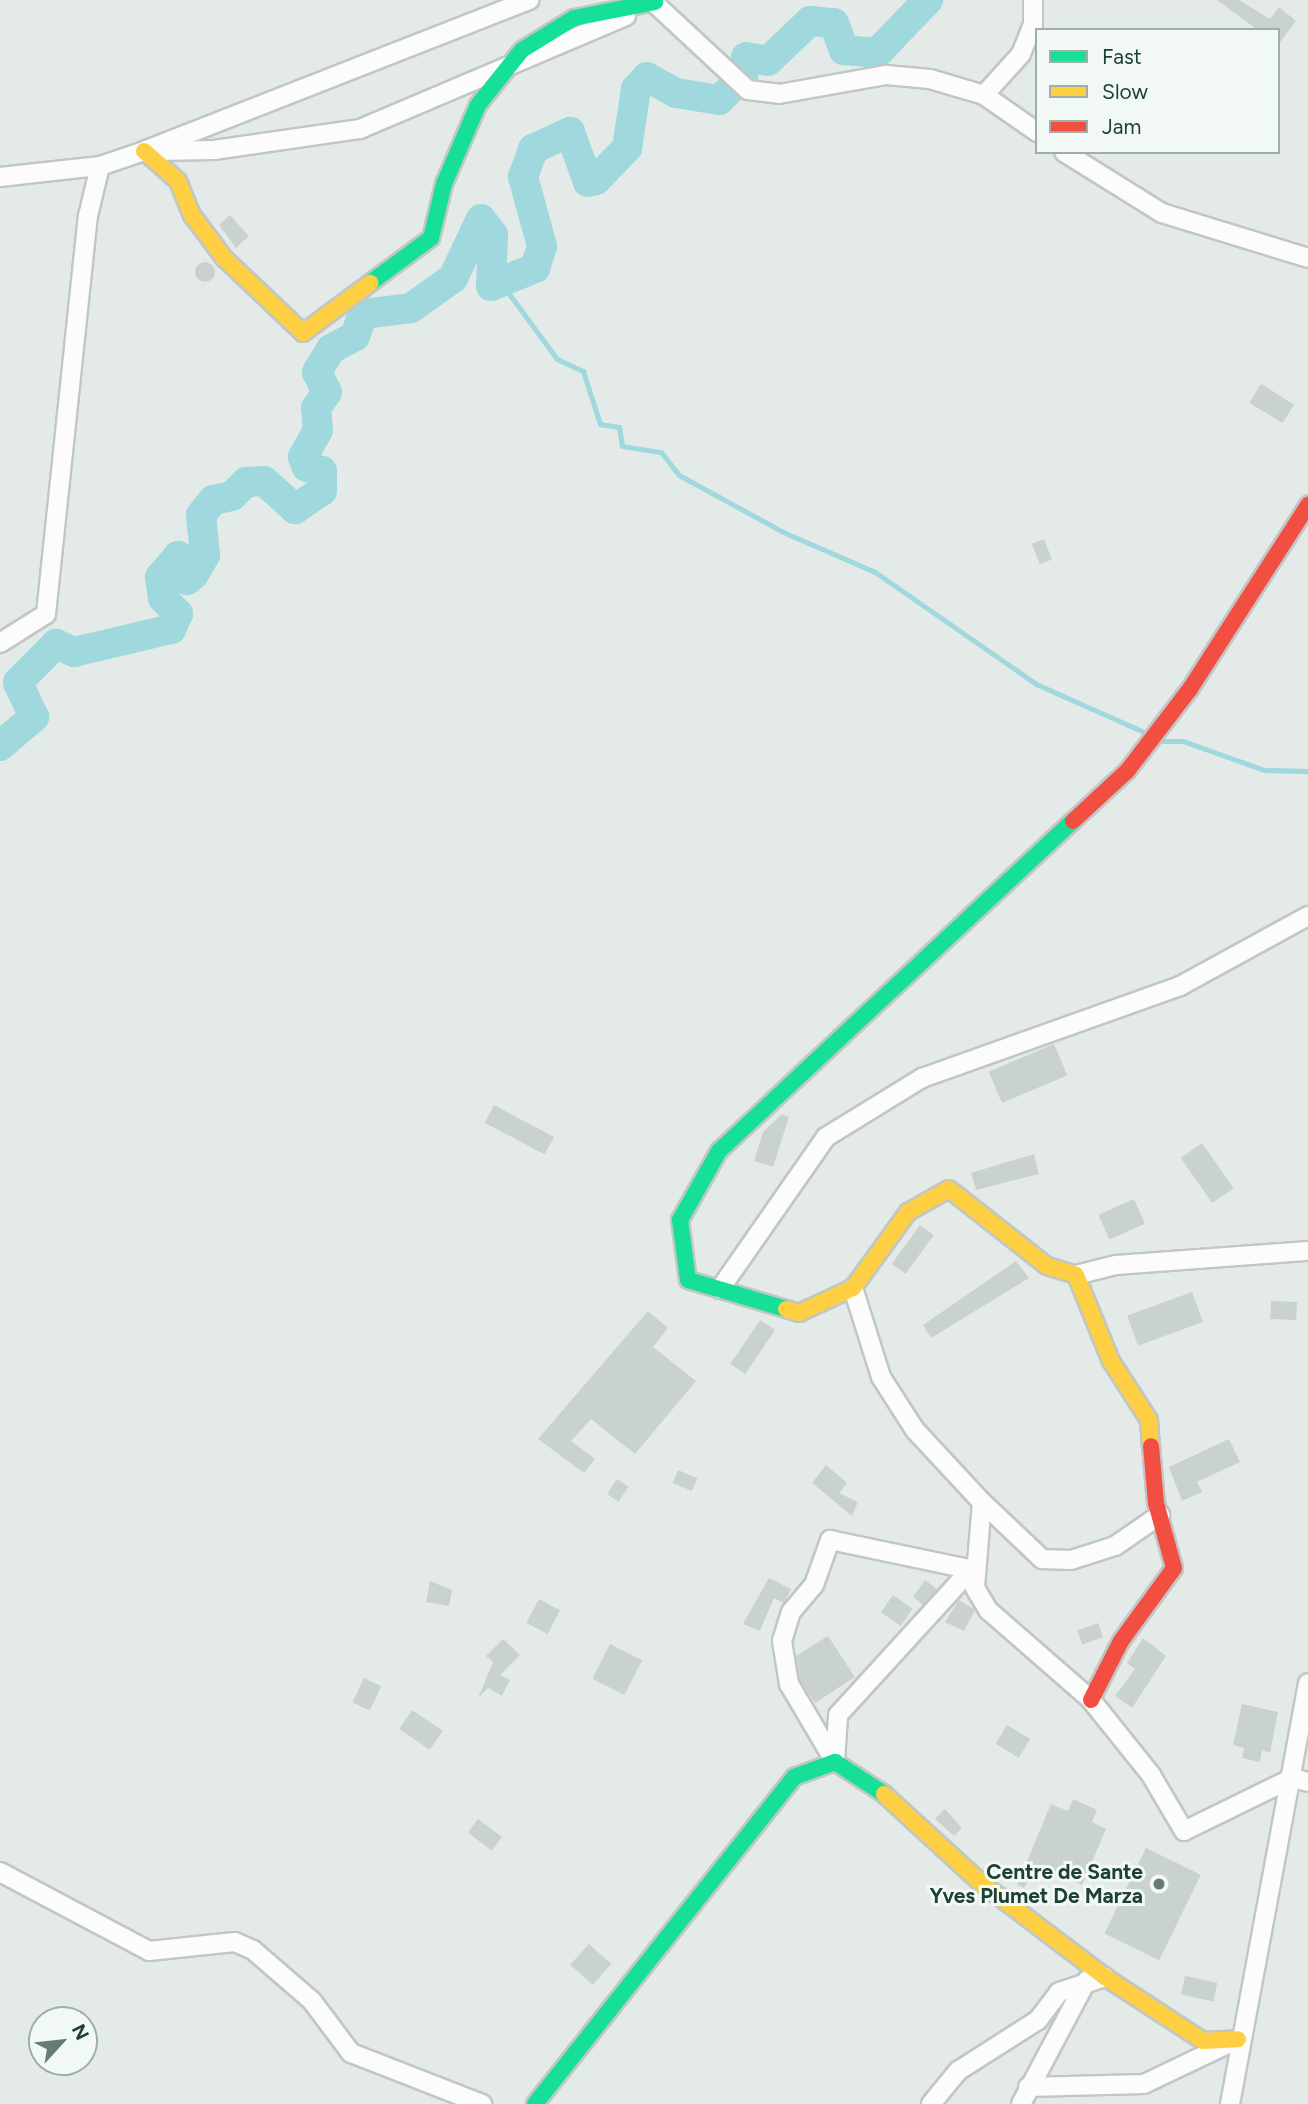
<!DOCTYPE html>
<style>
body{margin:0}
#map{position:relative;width:1308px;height:2104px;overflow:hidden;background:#e4eae7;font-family:Figtree,sans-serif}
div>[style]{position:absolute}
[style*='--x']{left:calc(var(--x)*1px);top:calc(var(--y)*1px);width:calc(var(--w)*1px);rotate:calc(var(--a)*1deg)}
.stream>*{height:5px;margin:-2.5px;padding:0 2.5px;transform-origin:2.5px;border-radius:2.5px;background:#9fd8dd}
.river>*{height:30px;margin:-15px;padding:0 15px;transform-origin:15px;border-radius:15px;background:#9fd8dd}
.building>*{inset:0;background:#cad2cf;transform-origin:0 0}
.round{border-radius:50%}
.roads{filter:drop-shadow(2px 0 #c1c7c4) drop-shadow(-2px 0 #c1c7c4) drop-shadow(0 2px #c1c7c4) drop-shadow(0 -2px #c1c7c4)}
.street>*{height:18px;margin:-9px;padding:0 9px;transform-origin:9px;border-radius:9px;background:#fbfcfb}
.fast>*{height:16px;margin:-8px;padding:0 8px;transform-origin:8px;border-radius:8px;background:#16e098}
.slow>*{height:16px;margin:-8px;padding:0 8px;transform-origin:8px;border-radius:8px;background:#ffcf43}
.jam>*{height:16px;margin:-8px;padding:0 8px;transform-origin:8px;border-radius:8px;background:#f24e42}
.dots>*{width:19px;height:19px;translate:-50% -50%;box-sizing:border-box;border:4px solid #f2f9f5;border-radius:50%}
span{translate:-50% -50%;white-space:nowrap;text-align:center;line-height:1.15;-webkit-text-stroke:6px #f2f9f5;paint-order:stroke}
.poi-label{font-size:21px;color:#1f4035;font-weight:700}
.right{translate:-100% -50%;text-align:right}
.legend{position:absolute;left:1035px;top:28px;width:245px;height:126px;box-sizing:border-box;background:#f2f9f5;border:2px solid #9eafa8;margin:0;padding:9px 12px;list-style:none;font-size:21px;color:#1f4035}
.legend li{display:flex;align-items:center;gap:14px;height:35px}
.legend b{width:35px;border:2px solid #9eafa8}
.north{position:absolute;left:28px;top:2006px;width:70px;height:70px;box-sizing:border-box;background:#f2f9f5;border:2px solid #9eafa8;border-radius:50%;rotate:63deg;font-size:19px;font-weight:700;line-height:28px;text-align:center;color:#1f4035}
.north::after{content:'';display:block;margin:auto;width:24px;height:32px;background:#647c73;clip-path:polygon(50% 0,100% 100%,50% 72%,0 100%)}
</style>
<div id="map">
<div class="stream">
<div style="--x:501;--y:283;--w:94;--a:53.6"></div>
<div style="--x:557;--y:359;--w:29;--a:25"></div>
<div style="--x:583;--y:371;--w:56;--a:72.2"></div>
<div style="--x:600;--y:424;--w:19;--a:9"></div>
<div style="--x:619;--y:427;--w:19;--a:81"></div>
<div style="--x:622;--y:446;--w:39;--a:9"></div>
<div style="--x:661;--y:452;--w:29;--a:52"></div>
<div style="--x:679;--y:475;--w:119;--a:28.7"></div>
<div style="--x:783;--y:532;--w:100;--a:23.5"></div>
<div style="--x:875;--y:572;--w:196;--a:34.8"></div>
<div style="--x:1036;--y:684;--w:120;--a:24"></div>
<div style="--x:1160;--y:741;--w:23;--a:0"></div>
<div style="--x:1183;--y:741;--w:86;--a:19.7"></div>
<div style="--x:1264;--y:770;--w:44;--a:1.3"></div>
</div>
<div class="river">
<div style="--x:0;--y:746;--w:45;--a:-40.5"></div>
<div style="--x:34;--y:717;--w:38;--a:-115"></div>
<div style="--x:18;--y:682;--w:54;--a:-45"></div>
<div style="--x:56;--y:644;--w:20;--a:24"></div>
<div style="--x:74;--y:652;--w:100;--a:-13.3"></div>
<div style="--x:171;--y:629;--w:17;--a:-65"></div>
<div style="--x:178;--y:614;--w:22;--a:-133"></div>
<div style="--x:163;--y:598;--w:21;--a:-98"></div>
<div style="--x:160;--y:577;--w:28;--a:-49"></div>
<div style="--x:178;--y:556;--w:26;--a:69"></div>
<div style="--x:187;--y:580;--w:9;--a:-41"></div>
<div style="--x:194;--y:574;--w:22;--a:-60"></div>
<div style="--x:205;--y:555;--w:40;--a:-95.7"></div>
<div style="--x:201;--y:515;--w:19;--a:-51"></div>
<div style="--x:213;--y:500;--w:19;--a:-12"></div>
<div style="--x:232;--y:496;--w:20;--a:-45"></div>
<div style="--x:246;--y:482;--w:18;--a:-3"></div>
<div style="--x:264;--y:481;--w:42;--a:42.1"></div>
<div style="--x:295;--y:509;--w:32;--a:-34"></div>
<div style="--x:322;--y:491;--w:20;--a:-90"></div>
<div style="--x:322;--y:471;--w:16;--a:-165"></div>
<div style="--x:307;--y:467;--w:11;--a:-112"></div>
<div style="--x:303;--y:457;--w:31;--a:-61"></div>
<div style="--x:318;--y:430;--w:22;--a:-95"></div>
<div style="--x:316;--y:408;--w:19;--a:-55"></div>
<div style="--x:327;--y:392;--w:22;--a:-117"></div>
<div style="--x:317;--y:372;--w:27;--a:-59"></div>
<div style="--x:331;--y:349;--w:27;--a:-28"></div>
<div style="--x:355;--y:336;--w:23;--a:-70"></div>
<div style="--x:363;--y:314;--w:48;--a:-7.1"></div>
<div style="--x:411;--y:308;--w:52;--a:-35.5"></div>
<div style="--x:453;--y:278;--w:65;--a:-64.6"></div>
<div style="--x:481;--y:219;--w:20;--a:53"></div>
<div style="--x:493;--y:235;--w:51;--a:92.2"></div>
<div style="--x:491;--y:286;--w:48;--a:-22.2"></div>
<div style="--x:535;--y:268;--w:23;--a:-72"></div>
<div style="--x:542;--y:246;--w:72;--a:-105.4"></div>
<div style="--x:523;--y:177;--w:30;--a:-70"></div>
<div style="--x:533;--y:149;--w:41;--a:-24.7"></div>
<div style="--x:570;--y:132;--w:53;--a:70.2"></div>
<div style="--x:588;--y:182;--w:8;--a:-14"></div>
<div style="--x:596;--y:180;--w:45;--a:-45.9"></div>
<div style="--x:627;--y:148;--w:60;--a:-81.3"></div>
<div style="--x:636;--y:89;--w:16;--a:-47"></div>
<div style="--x:647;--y:77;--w:33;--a:29"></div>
<div style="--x:676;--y:93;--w:44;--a:9.2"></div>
<div style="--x:719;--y:100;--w:33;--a:-44"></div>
<div style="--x:743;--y:77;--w:20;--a:-81"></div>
<div style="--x:746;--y:57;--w:22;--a:10"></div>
<div style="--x:768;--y:61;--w:58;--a:-43.6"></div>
<div style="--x:810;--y:21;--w:24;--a:5"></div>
<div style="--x:834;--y:23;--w:29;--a:70"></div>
<div style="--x:844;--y:50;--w:33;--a:5"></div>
<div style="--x:877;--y:53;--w:74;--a:-46.1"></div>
</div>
<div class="building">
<div style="clip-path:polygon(1217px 0,1239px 0,1270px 19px,1279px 7px,1296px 21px,1278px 45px,1278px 30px,1258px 30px)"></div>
<div style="clip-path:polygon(230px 215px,249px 236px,236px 248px,219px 225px)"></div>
<div class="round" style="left:195px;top:262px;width:20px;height:20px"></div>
<div style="left:1261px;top:384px;width:39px;height:22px;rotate:32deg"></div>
<div style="left:1044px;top:539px;width:22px;height:13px;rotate:69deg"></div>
<div style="left:1054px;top:1044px;width:34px;height:71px;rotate:67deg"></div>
<div style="left:494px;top:1105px;width:68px;height:20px;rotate:28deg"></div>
<div style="clip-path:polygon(782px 1114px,789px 1117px,773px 1167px,754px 1161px,763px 1132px)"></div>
<div style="left:1202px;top:1143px;width:55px;height:26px;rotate:55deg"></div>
<div style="clip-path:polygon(1034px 1154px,1039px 1174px,976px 1190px,971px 1173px)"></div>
<div style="left:1134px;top:1199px;width:27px;height:39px;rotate:66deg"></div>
<div style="left:920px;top:1225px;width:17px;height:48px;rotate:36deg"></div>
<div style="clip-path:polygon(1016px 1261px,1029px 1278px,931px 1338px,923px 1325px)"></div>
<div style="left:1192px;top:1292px;width:32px;height:69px;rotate:70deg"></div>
<div style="left:1271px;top:1301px;width:26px;height:18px;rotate:2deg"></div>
<div style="clip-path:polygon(648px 1311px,668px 1328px,653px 1347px,696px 1381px,635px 1454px,591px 1419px,571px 1441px,595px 1459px,584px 1473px,538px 1439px)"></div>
<div style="left:760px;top:1320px;width:18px;height:53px;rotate:34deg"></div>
<div style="clip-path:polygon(1229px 1439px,1240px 1462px,1197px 1482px,1202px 1492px,1182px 1501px,1169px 1467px)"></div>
<div style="clip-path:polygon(826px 1465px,847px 1483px,839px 1493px,858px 1502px,852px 1516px,812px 1483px)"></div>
<div style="left:678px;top:1470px;width:21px;height:14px;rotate:23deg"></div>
<div style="left:617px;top:1479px;width:14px;height:18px;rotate:34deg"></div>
<div style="clip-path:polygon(769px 1578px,791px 1589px,784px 1603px,774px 1598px,760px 1631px,743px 1624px)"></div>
<div style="clip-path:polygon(925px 1580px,937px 1589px,923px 1605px,913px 1597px)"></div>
<div style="clip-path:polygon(430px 1581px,452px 1590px,449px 1606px,426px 1602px)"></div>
<div style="left:893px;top:1595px;width:24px;height:21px;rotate:35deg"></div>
<div style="left:539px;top:1599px;width:24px;height:27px;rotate:28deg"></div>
<div style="clip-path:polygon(959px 1600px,975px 1610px,964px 1631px,945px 1622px)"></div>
<div style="left:1098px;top:1623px;width:15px;height:22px;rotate:70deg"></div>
<div style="clip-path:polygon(828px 1636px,855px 1677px,815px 1703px,800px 1680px,796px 1656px)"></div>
<div style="clip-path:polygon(1143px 1638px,1166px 1656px,1132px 1708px,1115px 1696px,1135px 1669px,1127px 1663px)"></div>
<div style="clip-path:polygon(503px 1639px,520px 1655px,500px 1675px,510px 1680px,502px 1696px,488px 1688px,478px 1698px,493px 1662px,486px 1656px)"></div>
<div style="left:610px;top:1644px;width:36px;height:39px;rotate:27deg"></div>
<div style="left:364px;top:1678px;width:19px;height:27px;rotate:25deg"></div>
<div style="clip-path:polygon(1242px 1704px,1278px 1712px,1270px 1753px,1262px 1750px,1260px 1762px,1242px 1758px,1244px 1748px,1233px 1745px)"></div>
<div style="left:412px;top:1710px;width:37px;height:23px;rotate:34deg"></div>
<div style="left:1007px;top:1725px;width:27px;height:22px;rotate:31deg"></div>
<div style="clip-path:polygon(1073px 1799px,1097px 1810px,1092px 1822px,1106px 1829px,1082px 1885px,1038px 1866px,1024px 1888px,1017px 1885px,1051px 1804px,1068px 1811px)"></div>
<div style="clip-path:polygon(945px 1809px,962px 1828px,954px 1836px,935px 1819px)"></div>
<div style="left:478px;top:1819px;width:30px;height:17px;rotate:37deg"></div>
<div style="left:1146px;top:1848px;width:61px;height:95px;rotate:26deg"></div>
<div style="left:589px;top:1944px;width:30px;height:28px;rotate:42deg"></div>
<div style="left:1185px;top:1976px;width:33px;height:19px;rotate:12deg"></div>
</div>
<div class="roads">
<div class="street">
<div style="--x:651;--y:0;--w:132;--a:42.9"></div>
<div style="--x:748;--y:90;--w:31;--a:7"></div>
<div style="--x:779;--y:94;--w:109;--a:-10.1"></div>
<div style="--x:886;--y:75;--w:44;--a:5.2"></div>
<div style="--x:930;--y:79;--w:56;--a:16.5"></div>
<div style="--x:984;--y:95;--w:65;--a:34.9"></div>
<div style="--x:984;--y:95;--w:55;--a:-47.9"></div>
<div style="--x:1021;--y:54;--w:32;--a:-68"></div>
<div style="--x:1033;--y:24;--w:24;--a:-90"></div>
<div style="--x:154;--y:151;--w:60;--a:-1"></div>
<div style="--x:214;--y:150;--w:148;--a:-8.2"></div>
<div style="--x:360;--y:129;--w:289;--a:-23"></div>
<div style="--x:1064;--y:152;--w:115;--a:31.9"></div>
<div style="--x:1162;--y:213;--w:153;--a:17.1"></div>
<div style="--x:0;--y:177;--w:101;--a:-6.3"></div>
<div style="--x:100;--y:166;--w:46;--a:-18.8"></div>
<div style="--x:144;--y:151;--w:414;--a:-21.4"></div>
<div style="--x:0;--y:643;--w:54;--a:-32.2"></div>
<div style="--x:46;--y:614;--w:400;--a:-84"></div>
<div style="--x:88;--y:216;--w:51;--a:-76.5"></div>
<div style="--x:1076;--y:1275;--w:41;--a:-14"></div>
<div style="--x:1116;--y:1265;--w:193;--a:-4.2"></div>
<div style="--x:853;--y:1288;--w:93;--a:72.5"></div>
<div style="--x:881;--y:1377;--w:63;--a:57.3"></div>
<div style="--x:915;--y:1430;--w:98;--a:47.1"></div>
<div style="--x:982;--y:1502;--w:86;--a:94.7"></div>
<div style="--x:975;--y:1588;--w:26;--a:59"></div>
<div style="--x:988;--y:1610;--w:137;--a:41.1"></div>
<div style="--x:1091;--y:1700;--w:96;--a:51.3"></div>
<div style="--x:1151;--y:1775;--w:65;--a:59.5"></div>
<div style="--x:1184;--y:1831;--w:120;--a:-26.1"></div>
<div style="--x:1292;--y:1778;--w:16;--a:14"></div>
<div style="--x:720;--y:1289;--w:185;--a:-55.1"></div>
<div style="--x:826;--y:1137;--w:113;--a:-31.6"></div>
<div style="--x:922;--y:1078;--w:274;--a:-19.6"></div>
<div style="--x:1180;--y:986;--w:146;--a:-28.7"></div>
<div style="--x:982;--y:1502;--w:83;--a:43.5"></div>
<div style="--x:1042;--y:1559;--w:29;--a:2"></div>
<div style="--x:1071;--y:1560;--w:46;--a:-17.7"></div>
<div style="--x:1115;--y:1546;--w:55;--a:-34.6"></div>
<div style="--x:835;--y:1762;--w:91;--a:-120.5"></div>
<div style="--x:789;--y:1684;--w:44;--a:-99.2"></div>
<div style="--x:782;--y:1641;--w:30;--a:-73"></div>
<div style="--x:791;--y:1612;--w:35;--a:-50"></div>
<div style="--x:814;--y:1585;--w:48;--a:-70.4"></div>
<div style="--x:830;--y:1540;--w:146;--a:11.8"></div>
<div style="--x:835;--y:1762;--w:47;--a:-86.3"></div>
<div style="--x:838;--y:1715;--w:205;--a:-47.6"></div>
<div style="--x:0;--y:1872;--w:169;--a:27.9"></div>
<div style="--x:149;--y:1951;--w:86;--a:-6"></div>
<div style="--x:235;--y:1942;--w:20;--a:24"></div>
<div style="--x:253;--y:1950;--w:78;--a:40.8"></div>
<div style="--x:312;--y:2001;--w:65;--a:53.1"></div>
<div style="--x:351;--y:2053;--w:141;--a:21.3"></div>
<div style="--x:1028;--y:2087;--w:116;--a:-1.5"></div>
<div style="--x:1144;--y:2084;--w:93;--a:-25.5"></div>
<div style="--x:931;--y:2104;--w:43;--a:-50.7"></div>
<div style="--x:958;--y:2071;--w:95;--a:-32.5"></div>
<div style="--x:1038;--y:2020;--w:35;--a:-53"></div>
<div style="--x:1059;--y:1992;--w:48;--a:-18.1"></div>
<div style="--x:1021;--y:2104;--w:140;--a:-62"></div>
<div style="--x:1230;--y:2104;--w:428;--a:-79.5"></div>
</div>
<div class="fast">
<div style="--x:370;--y:283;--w:76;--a:-36.4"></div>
<div style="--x:431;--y:238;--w:56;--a:-76.5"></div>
<div style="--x:444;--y:184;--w:86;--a:-66.7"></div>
<div style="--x:478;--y:105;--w:70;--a:-51.3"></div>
<div style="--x:522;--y:50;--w:61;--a:-31.6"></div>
<div style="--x:574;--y:18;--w:83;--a:-11.2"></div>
<div style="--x:786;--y:1309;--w:102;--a:-163.5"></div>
<div style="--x:688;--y:1280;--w:61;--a:-97.6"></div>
<div style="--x:680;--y:1220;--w:79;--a:-60.5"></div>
<div style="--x:719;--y:1151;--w:484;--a:-43"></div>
<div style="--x:535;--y:2104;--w:417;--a:-51.6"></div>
<div style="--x:794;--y:1777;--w:44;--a:-20.1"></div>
<div style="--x:835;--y:1762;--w:59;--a:33.1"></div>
</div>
<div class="slow">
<div style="--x:144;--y:151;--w:45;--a:41.4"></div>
<div style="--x:178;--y:181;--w:37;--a:68"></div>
<div style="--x:192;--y:215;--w:54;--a:53.3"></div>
<div style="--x:224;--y:258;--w:109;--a:43.5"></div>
<div style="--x:303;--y:333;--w:84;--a:-36.7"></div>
<div style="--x:786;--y:1309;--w:14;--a:17"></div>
<div style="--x:799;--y:1313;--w:60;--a:-24.8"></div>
<div style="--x:853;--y:1288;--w:94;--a:-54.1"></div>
<div style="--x:908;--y:1212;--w:47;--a:-29.3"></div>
<div style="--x:949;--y:1189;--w:125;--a:38.2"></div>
<div style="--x:1047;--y:1266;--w:30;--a:17"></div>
<div style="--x:1076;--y:1275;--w:93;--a:67.9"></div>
<div style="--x:1111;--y:1361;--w:70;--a:57.2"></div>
<div style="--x:1149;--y:1420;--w:26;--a:86"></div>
<div style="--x:884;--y:1794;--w:130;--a:42.5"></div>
<div style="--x:980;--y:1882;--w:157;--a:37.2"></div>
<div style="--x:1105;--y:1977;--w:117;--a:33.1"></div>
<div style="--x:1203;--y:2041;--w:35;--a:-3"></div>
</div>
<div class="jam">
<div style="--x:1073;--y:821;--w:75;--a:-42.8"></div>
<div style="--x:1128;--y:770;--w:102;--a:-52.6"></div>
<div style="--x:1190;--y:689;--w:219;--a:-57.3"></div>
<div style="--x:1091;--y:1700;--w:66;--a:-63"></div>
<div style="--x:1121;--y:1641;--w:90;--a:-54"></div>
<div style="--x:1174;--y:1568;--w:67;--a:-105.5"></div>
<div style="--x:1156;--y:1503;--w:57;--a:-95"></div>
</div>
</div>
<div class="dots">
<div style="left:1159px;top:1884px;background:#647c73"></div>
</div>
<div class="poi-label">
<span class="right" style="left:1143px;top:1884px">Centre de Sante<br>Yves Plumet De Marza</span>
</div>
<ul class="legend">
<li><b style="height:9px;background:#16e098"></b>Fast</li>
<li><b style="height:9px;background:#ffcf43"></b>Slow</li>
<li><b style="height:9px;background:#f24e42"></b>Jam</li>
</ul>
<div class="north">N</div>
</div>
